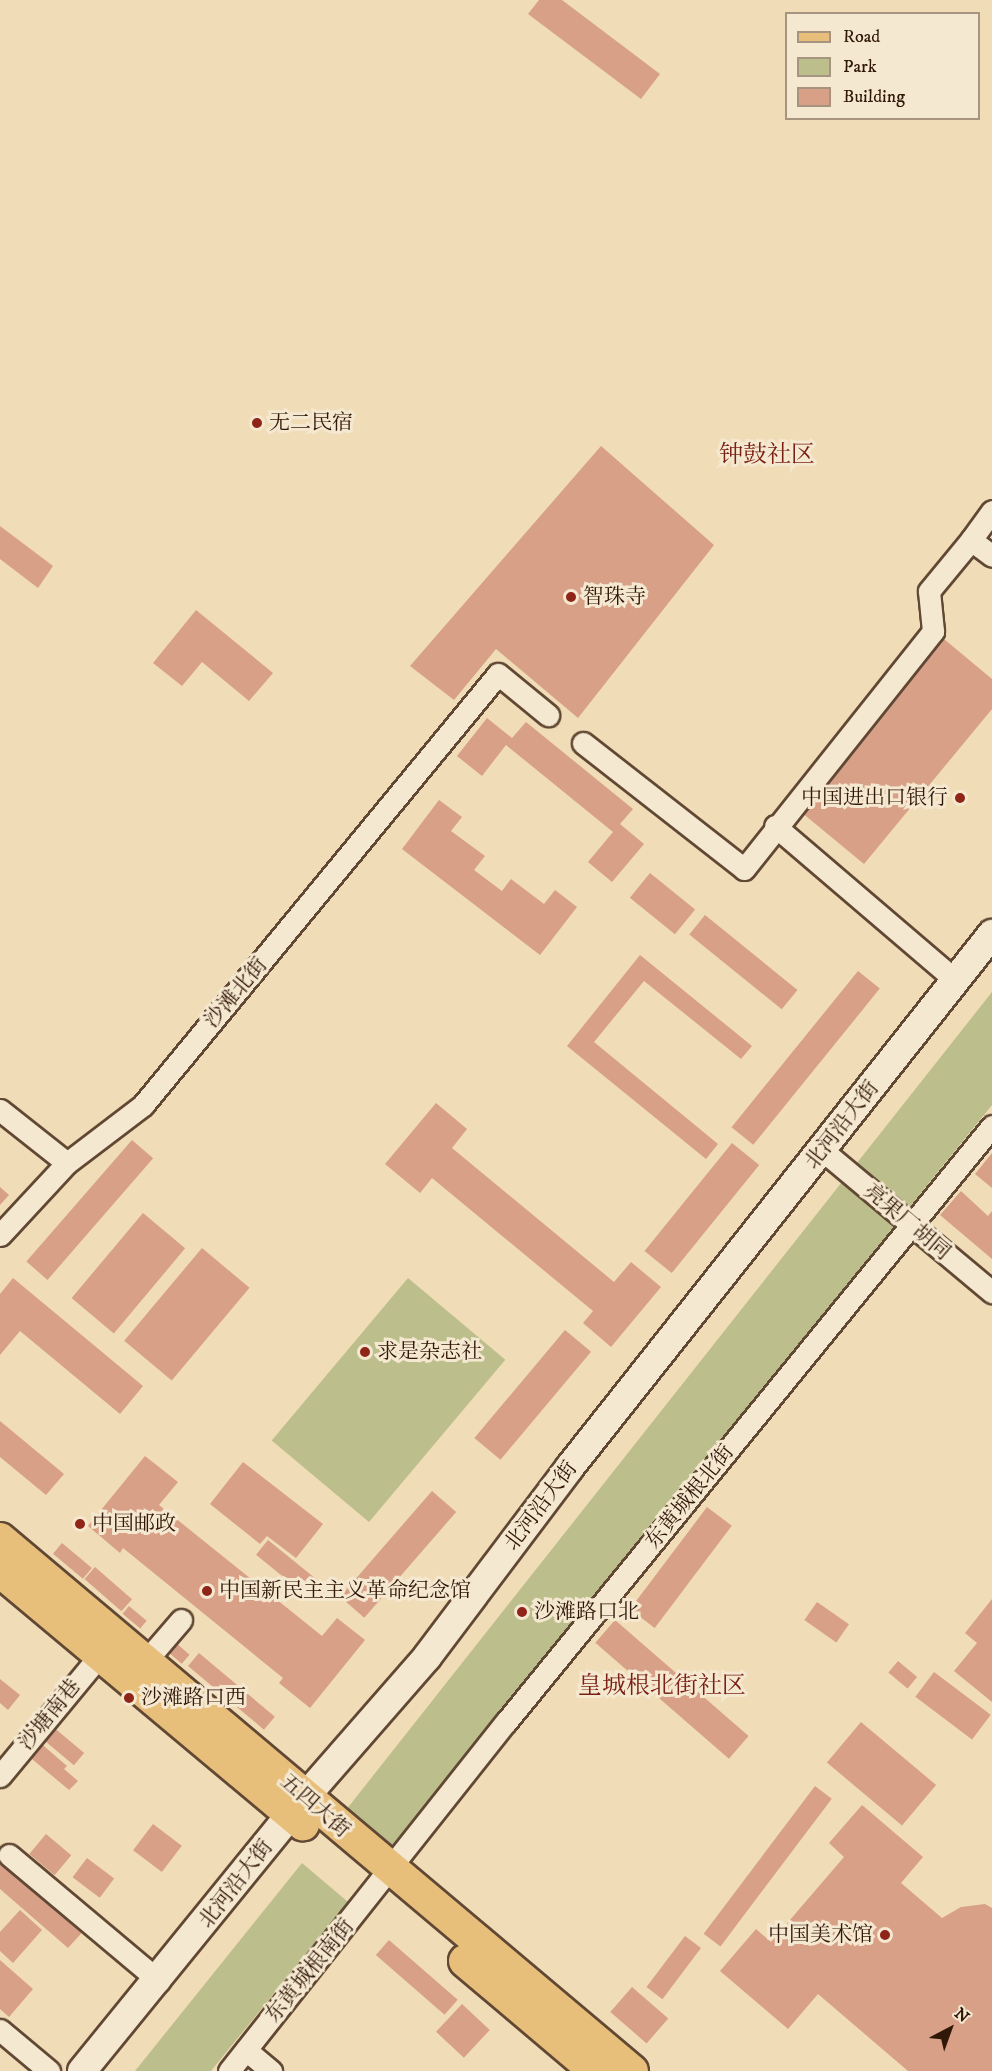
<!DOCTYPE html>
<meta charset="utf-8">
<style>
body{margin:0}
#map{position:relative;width:992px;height:2071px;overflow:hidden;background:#f0dcb6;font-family:"IM FELL DW Pica","Noto Serif SC",serif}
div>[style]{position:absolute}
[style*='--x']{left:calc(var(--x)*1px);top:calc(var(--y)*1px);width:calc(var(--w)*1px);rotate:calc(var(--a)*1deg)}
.green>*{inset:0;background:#bcbf8c;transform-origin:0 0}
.building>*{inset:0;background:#d8a087;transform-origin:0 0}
.roads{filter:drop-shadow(2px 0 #614834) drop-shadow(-2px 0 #614834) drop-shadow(0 2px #614834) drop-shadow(0 -2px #614834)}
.street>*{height:21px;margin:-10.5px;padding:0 10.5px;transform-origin:10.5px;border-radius:10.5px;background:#f5e8d0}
.secondary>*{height:28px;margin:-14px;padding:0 14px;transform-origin:14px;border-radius:14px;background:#f5e8d0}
.primary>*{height:32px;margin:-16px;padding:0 16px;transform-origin:16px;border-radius:16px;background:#e8be7b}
.dots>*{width:16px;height:16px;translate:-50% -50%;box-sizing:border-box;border:3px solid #f5e8d0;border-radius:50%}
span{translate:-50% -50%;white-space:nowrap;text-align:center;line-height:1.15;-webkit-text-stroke:6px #f5e8d0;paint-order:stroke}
.poi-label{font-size:21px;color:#311708}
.left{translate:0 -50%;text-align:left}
.right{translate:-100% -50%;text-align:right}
.street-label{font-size:21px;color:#311708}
.quarter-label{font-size:24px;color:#7a1f14}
.legend{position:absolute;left:785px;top:12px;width:195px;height:108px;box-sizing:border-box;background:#f5e8d0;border:2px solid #a79480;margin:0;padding:8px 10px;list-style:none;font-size:18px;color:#311708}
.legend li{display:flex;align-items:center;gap:12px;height:30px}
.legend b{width:30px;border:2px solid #a79480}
.north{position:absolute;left:920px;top:1999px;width:60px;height:60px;-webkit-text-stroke:4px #f5e8d0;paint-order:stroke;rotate:41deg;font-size:16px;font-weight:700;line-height:24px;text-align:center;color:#311708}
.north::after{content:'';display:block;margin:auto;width:21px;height:27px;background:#311708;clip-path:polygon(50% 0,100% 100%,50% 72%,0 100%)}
</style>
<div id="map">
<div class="green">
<div style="clip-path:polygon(992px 992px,992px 1105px,388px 1852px,342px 1815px)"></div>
<div style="left:408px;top:1278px;width:127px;height:212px;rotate:40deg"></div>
<div style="clip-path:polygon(302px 1863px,348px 1902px,211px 2071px,135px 2071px)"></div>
</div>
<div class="building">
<div style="clip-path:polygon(539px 0,562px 0,660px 74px,641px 99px,528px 14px)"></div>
<div style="clip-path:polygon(601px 446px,714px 545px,578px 718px,496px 649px,454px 700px,410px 666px)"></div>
<div style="clip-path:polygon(0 526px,53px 566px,38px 588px,0 559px)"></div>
<div style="clip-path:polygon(196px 610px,273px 673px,249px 701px,202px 662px,182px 686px,153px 663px)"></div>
<div style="clip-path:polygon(944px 639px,992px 679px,992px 709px,864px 864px,801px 812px)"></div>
<div style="clip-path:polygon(487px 718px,512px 738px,526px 722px,633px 809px,620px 824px,644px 844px,612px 882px,588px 862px,613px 832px,506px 745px,482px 776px,457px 756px)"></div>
<div style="clip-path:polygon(439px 800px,462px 817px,451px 831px,485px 856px,474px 870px,502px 891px,511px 879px,544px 904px,555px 890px,577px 907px,540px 955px,402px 849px)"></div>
<div style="left:650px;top:873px;width:58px;height:32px;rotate:39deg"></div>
<div style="left:705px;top:915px;width:119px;height:25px;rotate:39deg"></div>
<div style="clip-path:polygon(640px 955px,752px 1046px,741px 1059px,644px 981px,594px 1042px,718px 1144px,706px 1159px,567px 1046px)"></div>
<div style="left:858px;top:971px;width:28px;height:201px;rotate:39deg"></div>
<div style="clip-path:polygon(436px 1103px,467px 1129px,452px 1148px,614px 1282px,631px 1262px,661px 1287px,611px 1347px,583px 1323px,593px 1311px,432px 1178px,420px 1193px,385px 1164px)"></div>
<div style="left:132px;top:1140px;width:28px;height:161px;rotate:41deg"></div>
<div style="left:732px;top:1143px;width:35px;height:139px;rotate:39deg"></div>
<div style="clip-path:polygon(992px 1153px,992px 1188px,975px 1174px)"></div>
<div style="clip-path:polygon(0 1187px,9px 1195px,0 1205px)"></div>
<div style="clip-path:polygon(961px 1191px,988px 1216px,992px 1211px,992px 1259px,940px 1215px)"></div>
<div style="left:143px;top:1213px;width:55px;height:111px;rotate:40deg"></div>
<div style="left:202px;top:1248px;width:62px;height:121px;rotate:40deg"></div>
<div style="clip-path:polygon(13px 1278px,143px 1386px,120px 1414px,20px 1331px,0 1355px,0 1294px)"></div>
<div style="left:565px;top:1330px;width:34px;height:141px;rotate:40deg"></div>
<div style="clip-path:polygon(0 1421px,64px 1474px,46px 1495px,0 1457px)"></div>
<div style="clip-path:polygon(145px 1456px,178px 1482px,159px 1505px,322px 1636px,337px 1618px,365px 1640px,310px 1708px,279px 1683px,283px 1678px,123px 1548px,120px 1553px,88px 1526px)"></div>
<div style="clip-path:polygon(243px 1462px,323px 1524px,296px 1558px,267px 1536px,260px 1544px,210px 1504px)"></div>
<div style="left:432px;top:1491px;width:32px;height:140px;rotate:41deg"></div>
<div style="left:707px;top:1507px;width:31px;height:128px;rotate:37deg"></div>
<div style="left:268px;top:1540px;width:65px;height:19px;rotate:39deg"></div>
<div style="left:62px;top:1543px;width:39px;height:14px;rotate:40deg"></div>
<div style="left:95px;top:1567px;width:49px;height:16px;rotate:41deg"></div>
<div style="clip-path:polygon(992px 1599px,992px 1702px,954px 1671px,977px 1643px,965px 1633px)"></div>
<div style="left:817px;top:1602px;width:39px;height:22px;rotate:35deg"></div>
<div style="left:129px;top:1606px;width:23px;height:10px;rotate:40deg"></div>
<div style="left:615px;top:1620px;width:177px;height:30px;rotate:41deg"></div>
<div style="left:176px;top:1643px;width:18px;height:12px;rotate:41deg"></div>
<div style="left:199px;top:1653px;width:99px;height:17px;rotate:40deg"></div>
<div style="left:898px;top:1661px;width:25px;height:15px;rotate:40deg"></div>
<div style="left:934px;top:1672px;width:71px;height:31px;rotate:37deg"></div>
<div style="clip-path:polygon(0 1679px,20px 1695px,8px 1710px,0 1703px)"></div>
<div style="left:861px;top:1722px;width:98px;height:53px;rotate:40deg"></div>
<div style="left:52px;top:1726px;width:42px;height:16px;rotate:40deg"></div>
<div style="clip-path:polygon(37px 1740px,67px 1766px,64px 1769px,78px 1781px,69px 1790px,26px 1754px)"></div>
<div style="left:815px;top:1786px;width:21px;height:185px;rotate:37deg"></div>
<div style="clip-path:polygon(862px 1805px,923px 1857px,901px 1883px,942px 1918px,961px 1907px,985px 1904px,992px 1908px,992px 2071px,908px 2071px,818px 1994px,788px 2029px,720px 1971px,756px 1929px,771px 1942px,844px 1857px,829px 1843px)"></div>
<div style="left:153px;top:1824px;width:36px;height:33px;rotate:37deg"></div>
<div style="left:46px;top:1834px;width:33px;height:26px;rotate:40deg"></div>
<div style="clip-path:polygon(0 1856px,87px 1927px,68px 1948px,0 1889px)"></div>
<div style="left:87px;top:1858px;width:34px;height:24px;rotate:37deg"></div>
<div style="clip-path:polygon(20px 1910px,42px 1930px,13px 1963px,0 1951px,0 1932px)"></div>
<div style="left:685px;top:1936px;width:20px;height:64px;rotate:37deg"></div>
<div style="left:389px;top:1940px;width:91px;height:20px;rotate:41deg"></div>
<div style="clip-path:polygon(0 1960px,33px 1989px,9px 2017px,0 2009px)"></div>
<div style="left:632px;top:1987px;width:48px;height:33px;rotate:41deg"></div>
<div style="left:462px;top:2004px;width:38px;height:38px;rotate:43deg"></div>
</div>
<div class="roads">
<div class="street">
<div style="--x:992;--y:511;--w:36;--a:126"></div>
<div style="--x:971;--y:540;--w:26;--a:37"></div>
<div style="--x:583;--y:743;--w:204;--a:38"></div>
<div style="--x:744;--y:869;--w:304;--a:-51.5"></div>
<div style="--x:933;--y:631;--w:40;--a:-95.7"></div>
<div style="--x:929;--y:591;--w:66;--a:-50.5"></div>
<div style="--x:775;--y:826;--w:237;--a:40.5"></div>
<div style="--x:0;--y:1110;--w:85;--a:38.3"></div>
<div style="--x:822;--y:1150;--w:222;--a:39.9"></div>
<div style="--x:0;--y:1235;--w:98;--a:-47.1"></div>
<div style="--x:67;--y:1163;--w:96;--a:-37.3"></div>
<div style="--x:143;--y:1105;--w:558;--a:-50.52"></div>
<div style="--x:498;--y:674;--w:65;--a:39.4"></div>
<div style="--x:138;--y:1670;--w:66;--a:-49.3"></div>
<div style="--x:0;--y:1776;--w:158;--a:-50.4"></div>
<div style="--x:9;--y:1855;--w:196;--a:40"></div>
<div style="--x:0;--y:2030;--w:64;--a:39.9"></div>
<div style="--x:246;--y:2050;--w:33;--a:40"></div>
<div style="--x:229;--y:2071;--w:446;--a:-51.6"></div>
<div style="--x:506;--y:1722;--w:769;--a:-50.8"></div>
</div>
<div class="secondary">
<div style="--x:82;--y:2071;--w:353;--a:-50.9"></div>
<div style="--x:305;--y:1797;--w:186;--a:-48.9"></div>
<div style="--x:427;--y:1657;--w:238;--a:-53"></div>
<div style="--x:570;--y:1467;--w:680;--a:-51.63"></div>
</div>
<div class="primary">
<div style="--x:0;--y:1539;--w:826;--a:40.09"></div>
<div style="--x:0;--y:1571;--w:395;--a:39.9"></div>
<div style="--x:465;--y:1961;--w:170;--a:40.2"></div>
</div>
</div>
<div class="dots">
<div style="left:257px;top:423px;background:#8f2418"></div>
<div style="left:571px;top:597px;background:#8f2418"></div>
<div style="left:960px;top:798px;background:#8f2418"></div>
<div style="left:365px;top:1352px;background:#8f2418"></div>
<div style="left:80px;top:1524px;background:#8f2418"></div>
<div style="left:207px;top:1591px;background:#8f2418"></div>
<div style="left:522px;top:1612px;background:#8f2418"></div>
<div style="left:129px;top:1698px;background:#8f2418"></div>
<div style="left:885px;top:1935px;background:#8f2418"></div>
</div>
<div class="poi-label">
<span class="left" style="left:269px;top:423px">无二民宿</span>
<span class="left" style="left:583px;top:597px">智珠寺</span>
<span class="right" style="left:948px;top:798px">中国进出口银行</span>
<span class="left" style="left:377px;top:1352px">求是杂志社</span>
<span class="left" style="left:92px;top:1524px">中国邮政</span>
<span class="left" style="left:219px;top:1591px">中国新民主主义革命纪念馆</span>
<span class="left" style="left:534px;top:1612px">沙滩路口北</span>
<span class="left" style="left:141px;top:1698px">沙滩路口西</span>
<span class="right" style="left:873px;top:1935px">中国美术馆</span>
</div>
<div class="street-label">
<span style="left:236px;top:993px;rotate:-50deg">沙滩北街</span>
<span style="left:842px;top:1125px;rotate:-52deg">北河沿大街</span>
<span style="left:907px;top:1222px;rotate:40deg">亮果厂胡同</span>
<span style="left:690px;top:1497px;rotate:-51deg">东黄城根北街</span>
<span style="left:541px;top:1506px;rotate:-53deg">北河沿大街</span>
<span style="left:50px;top:1715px;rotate:-51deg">沙塘南巷</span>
<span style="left:315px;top:1806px;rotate:41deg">五四大街</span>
<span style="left:236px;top:1884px;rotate:-52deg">北河沿大街</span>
<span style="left:310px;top:1971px;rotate:-51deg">东黄城根南街</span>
</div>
<div class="quarter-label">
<span style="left:767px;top:456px">钟鼓社区</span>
<span style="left:662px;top:1687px">皇城根北街社区</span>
</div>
<ul class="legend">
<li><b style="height:8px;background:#e8be7b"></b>Road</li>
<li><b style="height:16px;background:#bcbf8c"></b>Park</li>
<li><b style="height:16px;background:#d8a087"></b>Building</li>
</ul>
<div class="north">N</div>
</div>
